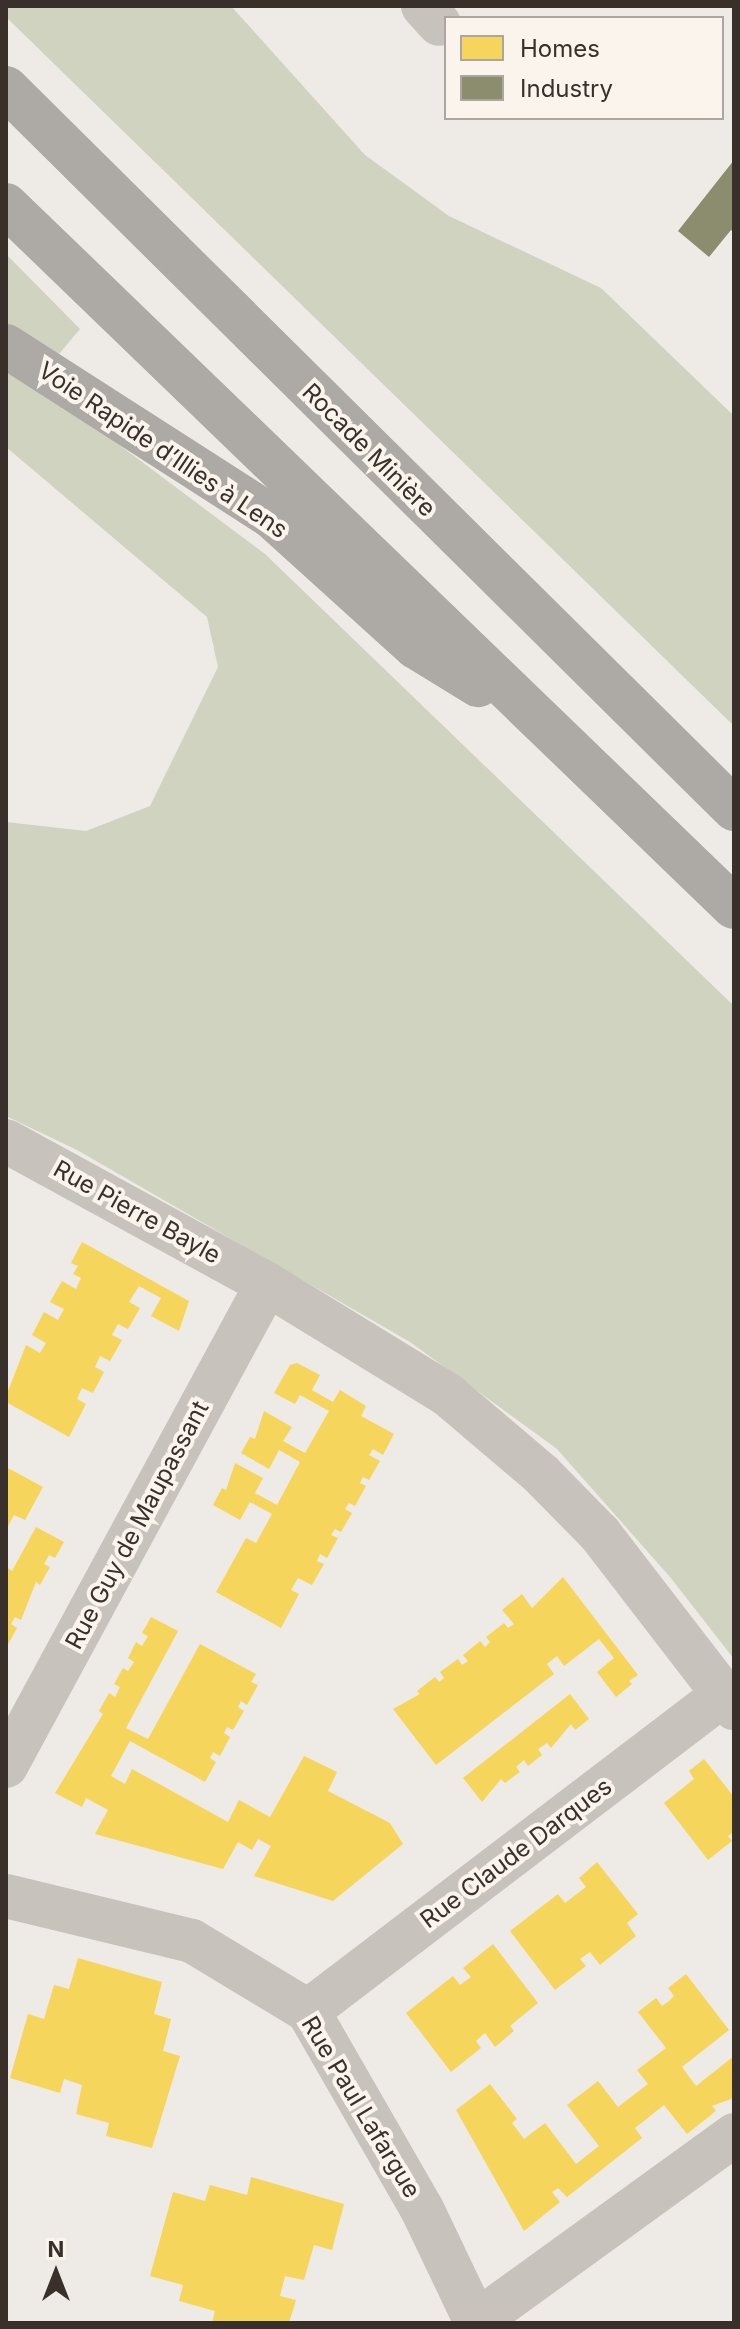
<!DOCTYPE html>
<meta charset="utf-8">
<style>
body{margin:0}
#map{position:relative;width:740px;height:2329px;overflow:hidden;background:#eeeae5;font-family:Inter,sans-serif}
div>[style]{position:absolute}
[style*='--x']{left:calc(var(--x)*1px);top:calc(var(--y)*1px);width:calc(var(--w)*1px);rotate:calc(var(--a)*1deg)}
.green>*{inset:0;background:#cfd3c0}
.homes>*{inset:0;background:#f6d55c}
.industry>*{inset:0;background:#8c8c6e}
.minor>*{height:44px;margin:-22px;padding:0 22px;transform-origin:22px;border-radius:22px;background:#c8c2bd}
.highway>*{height:44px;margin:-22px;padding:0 22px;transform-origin:22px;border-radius:22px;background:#ada9a4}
span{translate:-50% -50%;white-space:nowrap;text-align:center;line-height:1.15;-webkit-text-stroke:8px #faf4ed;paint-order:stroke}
.street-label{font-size:24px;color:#392f2b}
.frame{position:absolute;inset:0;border:8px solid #392f2b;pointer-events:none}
.legend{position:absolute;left:444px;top:16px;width:280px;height:104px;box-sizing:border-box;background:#faf4ed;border:2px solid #ada59f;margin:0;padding:10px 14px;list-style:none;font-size:24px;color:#392f2b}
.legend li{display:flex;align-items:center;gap:16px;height:40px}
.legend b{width:40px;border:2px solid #ada59f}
.north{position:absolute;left:16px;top:2233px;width:80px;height:80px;-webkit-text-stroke:6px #faf4ed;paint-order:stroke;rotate:0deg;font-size:22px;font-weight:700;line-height:32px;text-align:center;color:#392f2b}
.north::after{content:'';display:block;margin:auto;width:28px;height:36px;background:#392f2b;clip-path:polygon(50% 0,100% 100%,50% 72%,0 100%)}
</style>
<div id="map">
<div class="green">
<div style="clip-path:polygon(6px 6px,231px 6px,365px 155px,449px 216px,601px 288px,734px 416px,734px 726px,6px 17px)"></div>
<div style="clip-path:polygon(6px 254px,80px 329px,59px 354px,6px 323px)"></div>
<div style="clip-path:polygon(6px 372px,74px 411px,265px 554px,734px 1006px,734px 1659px,670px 1577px,557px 1449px,410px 1342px,77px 1150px,6px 1116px,6px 822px,86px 831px,150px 806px,218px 667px,207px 617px,6px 447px)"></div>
</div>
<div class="homes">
<div style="clip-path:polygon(82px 1242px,189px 1301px,179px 1331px,151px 1316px,161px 1298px,139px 1286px,129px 1302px,140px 1308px,128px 1329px,118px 1324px,112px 1335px,122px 1340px,110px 1361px,100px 1356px,95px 1367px,104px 1372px,93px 1393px,82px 1388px,77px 1399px,86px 1404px,69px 1437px,6px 1402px,6px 1396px,26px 1345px,40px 1353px,46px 1343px,32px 1335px,44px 1312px,58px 1320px,64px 1309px,50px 1302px,62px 1281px,76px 1289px,81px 1278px,73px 1274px,78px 1266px,71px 1263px)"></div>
<div style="clip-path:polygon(297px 1363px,320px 1375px,312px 1390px,333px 1402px,340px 1390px,366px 1406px,361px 1416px,394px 1434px,383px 1455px,373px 1449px,369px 1455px,380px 1461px,369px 1480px,363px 1477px,360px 1483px,366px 1486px,355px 1506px,349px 1503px,345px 1509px,352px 1513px,341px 1532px,335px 1529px,331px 1535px,338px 1538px,327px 1558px,320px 1554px,317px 1561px,324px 1564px,312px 1585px,298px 1578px,291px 1590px,299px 1594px,281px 1628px,216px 1592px,246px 1538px,256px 1543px,272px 1514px,250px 1502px,240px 1520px,213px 1505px,222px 1488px,226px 1490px,235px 1463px,263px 1478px,255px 1493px,277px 1505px,300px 1462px,279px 1450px,269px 1469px,241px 1453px,250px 1437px,255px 1439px,264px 1411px,292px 1427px,283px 1441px,305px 1453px,329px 1411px,300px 1395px,295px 1404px,274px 1393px,290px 1365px)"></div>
<div style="clip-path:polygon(6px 1467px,43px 1487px,25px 1520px,14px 1515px,6px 1530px)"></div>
<div style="clip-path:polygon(36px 1527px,64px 1542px,55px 1558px,49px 1555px,44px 1564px,50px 1567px,40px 1585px,36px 1582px,21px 1620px,15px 1617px,11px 1624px,17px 1628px,6px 1648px,6px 1567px,12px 1571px)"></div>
<div style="clip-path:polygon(563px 1577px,638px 1675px,629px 1681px,632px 1684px,616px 1697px,597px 1672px,614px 1658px,599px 1639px,564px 1666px,557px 1656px,547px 1664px,554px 1674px,436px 1765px,393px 1709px,420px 1694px,417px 1691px,435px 1677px,439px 1682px,444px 1678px,440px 1672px,458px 1659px,462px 1665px,468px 1661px,463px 1655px,480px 1641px,485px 1647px,490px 1642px,486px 1637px,504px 1623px,508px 1628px,514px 1624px,502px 1610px,522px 1594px,532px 1608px)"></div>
<div style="clip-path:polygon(151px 1617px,178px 1631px,126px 1728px,148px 1739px,200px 1644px,256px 1674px,251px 1682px,258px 1685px,247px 1705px,241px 1701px,238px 1707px,244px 1711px,233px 1730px,227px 1727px,224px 1733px,230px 1737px,220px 1756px,213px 1752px,210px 1758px,216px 1762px,205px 1782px,130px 1741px,111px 1776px,125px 1784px,132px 1769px,228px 1822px,239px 1800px,270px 1817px,304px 1756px,337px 1772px,328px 1791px,390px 1823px,403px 1844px,333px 1901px,254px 1876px,271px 1846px,258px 1839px,252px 1850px,238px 1842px,223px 1869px,95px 1834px,108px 1810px,86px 1798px,82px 1807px,55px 1793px,103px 1714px,99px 1711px,109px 1693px,115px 1697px,120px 1687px,114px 1684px,123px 1668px,128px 1671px,134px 1662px,128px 1658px,136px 1642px,142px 1646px,148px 1636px,142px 1633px)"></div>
<div style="clip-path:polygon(570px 1694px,589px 1719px,575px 1730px,571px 1724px,551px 1748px,547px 1743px,538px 1749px,542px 1755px,528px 1766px,524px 1760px,516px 1767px,520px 1772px,505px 1783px,501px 1779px,482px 1802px,463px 1778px)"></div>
<div style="clip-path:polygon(704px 1759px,734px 1797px,734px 1832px,728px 1836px,732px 1841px,708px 1860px,664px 1803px,694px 1779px,689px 1771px)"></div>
<div style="clip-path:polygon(597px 1862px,638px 1914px,627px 1923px,636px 1936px,600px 1965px,590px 1952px,580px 1959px,586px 1966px,555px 1990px,510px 1931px,558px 1894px,565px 1903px,586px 1887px,579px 1878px)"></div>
<div style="clip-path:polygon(493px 1944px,538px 2003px,510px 2026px,514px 2031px,495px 2047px,485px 2033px,476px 2041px,481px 2048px,451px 2072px,406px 2013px,453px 1976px,460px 1985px,471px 1977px,463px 1968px)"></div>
<div style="clip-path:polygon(78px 1958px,162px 1982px,154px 2014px,171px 2019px,163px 2051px,180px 2056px,152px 2148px,106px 2136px,109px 2123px,76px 2114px,82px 2085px,64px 2079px,60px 2093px,10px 2078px,28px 2014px,44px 2019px,54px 1985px,69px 1989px)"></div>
<div style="clip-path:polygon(686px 1974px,729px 2030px,682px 2067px,696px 2086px,734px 2056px,734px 2098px,712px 2106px,716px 2111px,687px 2134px,664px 2105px,635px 2128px,642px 2138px,567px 2197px,558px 2188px,552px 2192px,560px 2202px,524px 2231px,456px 2110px,490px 2084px,517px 2119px,512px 2123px,524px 2139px,545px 2123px,576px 2164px,599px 2146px,567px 2105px,598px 2081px,618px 2107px,648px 2084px,637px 2070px,666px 2048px,638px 2012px,656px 1998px,662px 2006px,669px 2001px,674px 1996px,668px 1988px)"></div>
<div style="clip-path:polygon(251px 2177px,344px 2204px,332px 2250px,314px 2245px,304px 2280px,285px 2276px,280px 2296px,296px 2300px,289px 2323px,212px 2323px,215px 2311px,179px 2301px,183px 2285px,150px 2276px,173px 2192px,205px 2201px,210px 2185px,247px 2195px)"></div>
</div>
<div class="industry">
<div style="clip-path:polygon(734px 160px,734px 233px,731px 230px,709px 257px,678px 231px)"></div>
</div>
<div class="minor">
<div style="--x:423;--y:6;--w:24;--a:48"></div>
<div style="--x:6;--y:1141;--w:298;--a:28.7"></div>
<div style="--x:267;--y:1284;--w:212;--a:31.5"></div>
<div style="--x:448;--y:1395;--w:122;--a:40.3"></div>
<div style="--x:541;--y:1474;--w:84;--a:45.5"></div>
<div style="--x:600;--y:1534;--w:220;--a:52.4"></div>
<div style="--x:6;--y:1766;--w:548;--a:-61.56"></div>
<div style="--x:6;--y:1896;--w:191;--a:13.6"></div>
<div style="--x:192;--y:1941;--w:135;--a:31.1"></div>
<div style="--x:308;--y:2011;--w:228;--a:60.1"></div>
<div style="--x:422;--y:2209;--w:125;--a:64.5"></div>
<div style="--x:308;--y:2011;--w:522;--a:-37.29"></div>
<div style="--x:476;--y:2322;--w:319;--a:-35.9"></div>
</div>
<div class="highway">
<div style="--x:6;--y:88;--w:1025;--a:44.72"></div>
<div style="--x:6;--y:205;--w:1011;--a:43.96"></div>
<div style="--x:6;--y:346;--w:316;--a:32.7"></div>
<div style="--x:272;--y:517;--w:194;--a:42.1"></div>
<div style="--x:416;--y:647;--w:73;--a:31.5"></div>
</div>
<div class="street-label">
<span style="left:163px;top:450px;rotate:34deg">Voie Rapide d’Illies à Lens</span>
<span style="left:369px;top:450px;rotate:45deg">Rocade Minière</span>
<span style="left:137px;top:1212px;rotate:29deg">Rue Pierre Bayle</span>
<span style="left:137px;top:1525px;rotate:-62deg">Rue Guy de Maupassant</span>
<span style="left:516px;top:1853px;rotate:-37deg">Rue Claude Darques</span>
<span style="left:361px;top:2107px;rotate:59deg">Rue Paul Lafargue</span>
</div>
<div class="frame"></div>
<ul class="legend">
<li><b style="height:22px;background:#f6d55c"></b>Homes</li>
<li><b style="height:22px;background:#8c8c6e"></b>Industry</li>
</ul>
<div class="north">N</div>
</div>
